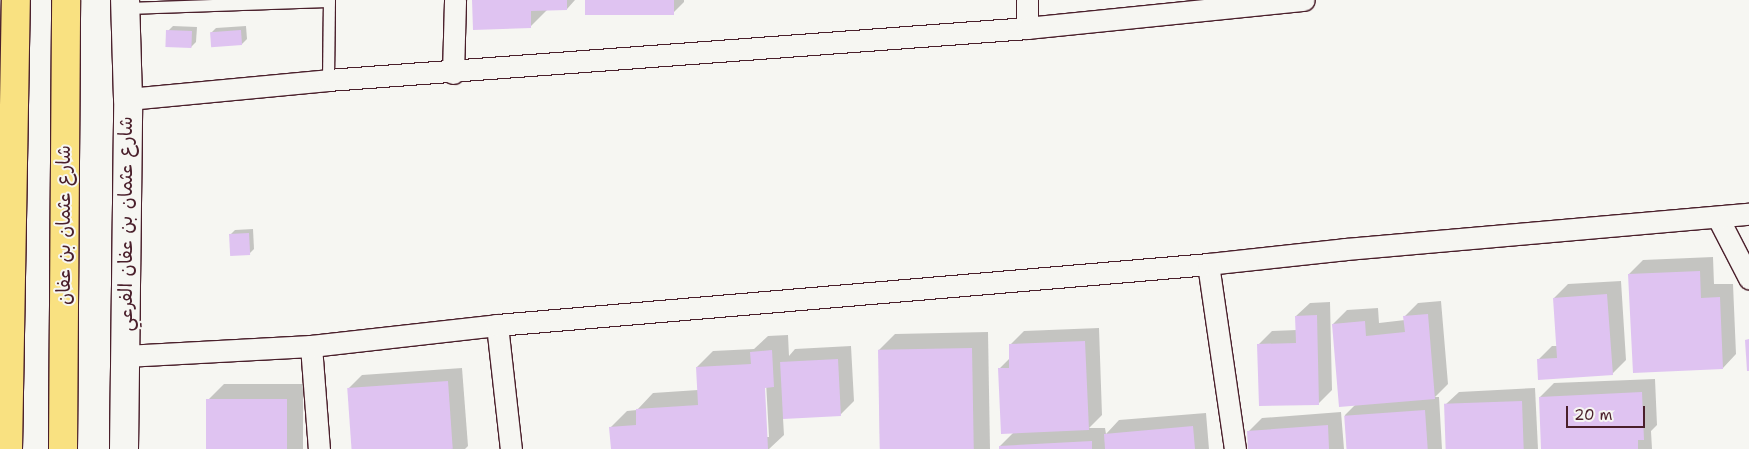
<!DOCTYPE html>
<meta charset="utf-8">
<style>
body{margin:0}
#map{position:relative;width:1749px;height:449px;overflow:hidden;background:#f6f6f2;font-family:"Shantell Sans","Playpen Sans Arabic",sans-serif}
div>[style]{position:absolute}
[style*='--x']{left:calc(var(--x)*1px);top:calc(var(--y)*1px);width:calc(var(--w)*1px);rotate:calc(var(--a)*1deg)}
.shadow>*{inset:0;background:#0003}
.building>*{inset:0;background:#dfc3f1;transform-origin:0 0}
.roads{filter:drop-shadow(1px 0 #4a1f2b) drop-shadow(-1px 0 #4a1f2b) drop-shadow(0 1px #4a1f2b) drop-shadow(0 -1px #4a1f2b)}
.service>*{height:11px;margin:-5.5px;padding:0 5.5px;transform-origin:5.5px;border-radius:5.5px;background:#f6f6f2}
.minor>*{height:21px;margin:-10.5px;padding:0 10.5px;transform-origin:10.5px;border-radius:10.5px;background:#f6f6f2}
.secondary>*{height:28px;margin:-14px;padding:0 14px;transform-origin:14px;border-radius:14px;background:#f6f6f2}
.primary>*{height:28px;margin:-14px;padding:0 14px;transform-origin:14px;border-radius:14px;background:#f9e181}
span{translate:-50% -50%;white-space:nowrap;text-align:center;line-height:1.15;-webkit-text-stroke:4px #f6f6f2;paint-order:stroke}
.street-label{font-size:19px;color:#4a1f2b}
.scale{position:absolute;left:1566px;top:406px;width:79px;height:22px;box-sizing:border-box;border:2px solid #4a1f2b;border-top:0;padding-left:6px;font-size:15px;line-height:18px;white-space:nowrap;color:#4a1f2b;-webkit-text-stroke:4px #f6f6f2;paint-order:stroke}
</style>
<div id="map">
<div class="shadow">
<div style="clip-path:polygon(473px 0,575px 0,567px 9px,548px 9px,531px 26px)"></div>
<div style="clip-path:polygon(587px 0,684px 0,684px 2px,674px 12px)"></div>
<div style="clip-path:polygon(173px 26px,197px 27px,196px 42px,191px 47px,168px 31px)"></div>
<div style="clip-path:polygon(246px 26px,247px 39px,242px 44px,211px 33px,216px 28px)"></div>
<div style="clip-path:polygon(253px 229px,254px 249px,249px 254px,230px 235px,235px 230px)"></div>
<div style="clip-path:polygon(1713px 257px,1714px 284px,1733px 284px,1736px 354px,1723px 368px,1629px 274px,1643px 260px)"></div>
<div style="clip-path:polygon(1621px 281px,1626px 360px,1612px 374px,1538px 360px,1552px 346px,1558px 346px,1554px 298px,1568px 284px)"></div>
<div style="clip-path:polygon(1441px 301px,1448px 384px,1435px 397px,1439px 397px,1442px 449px,1347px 449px,1345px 415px,1356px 404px,1333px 324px,1347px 310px,1378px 308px,1379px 323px,1405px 320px,1404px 317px,1418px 303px)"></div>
<div style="clip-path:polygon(1330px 302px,1332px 390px,1319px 403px,1258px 345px,1272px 331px,1297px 330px,1296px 316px,1310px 303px)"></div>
<div style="clip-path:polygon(1099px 328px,1102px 415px,1089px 428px,1105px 428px,1106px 434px,1119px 420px,1206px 413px,1209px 449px,1000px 449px,1000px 446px,1014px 432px,999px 369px,1010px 358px,1010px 345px,1024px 331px)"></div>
<div style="clip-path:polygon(988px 332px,990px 449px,880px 449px,879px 350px,895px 334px)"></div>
<div style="clip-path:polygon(evenodd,788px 335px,789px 356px,795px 349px,851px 346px,854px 401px,840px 415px,783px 418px,784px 435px,769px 449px,612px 449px,611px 427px,627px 411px,637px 410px,653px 393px,698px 390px,697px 367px,713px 351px,754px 349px,768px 336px,788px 335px,763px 382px,766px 382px,769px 437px,766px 437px,763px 382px)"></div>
<div style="clip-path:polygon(462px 368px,468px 446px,465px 449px,353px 449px,348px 389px,362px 375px)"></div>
<div style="clip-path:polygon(1655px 379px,1657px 425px,1651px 431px,1652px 449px,1543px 449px,1540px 397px,1554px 383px)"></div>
<div style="clip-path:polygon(224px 384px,303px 384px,303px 449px,208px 449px,208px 400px)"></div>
<div style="clip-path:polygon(1535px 388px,1538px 449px,1447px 449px,1445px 405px,1459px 392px)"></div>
<div style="clip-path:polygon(1341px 412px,1344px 449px,1249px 449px,1248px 432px,1262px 418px)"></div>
</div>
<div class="building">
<div style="clip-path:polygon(472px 0,567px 0,567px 10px,531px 11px,531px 28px,473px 30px)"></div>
<div style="left:585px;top:0;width:89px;height:15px"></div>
<div style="left:166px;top:30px;width:26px;height:17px;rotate:2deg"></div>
<div style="left:241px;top:30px;width:15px;height:31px;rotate:86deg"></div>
<div style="left:249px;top:233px;width:22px;height:20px;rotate:87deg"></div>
<div style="clip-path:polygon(1700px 271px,1701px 298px,1720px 297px,1723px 369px,1633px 373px,1628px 274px)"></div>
<div style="clip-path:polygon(1607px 294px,1613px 375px,1538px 380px,1537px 359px,1557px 358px,1553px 298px)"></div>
<div style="clip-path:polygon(1428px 314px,1435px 399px,1339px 407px,1332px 324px,1365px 321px,1366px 336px,1405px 332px,1403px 316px)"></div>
<div style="clip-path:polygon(1317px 315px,1319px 405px,1259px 406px,1257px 344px,1296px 343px,1295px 316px)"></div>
<div style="clip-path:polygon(1749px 339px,1749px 371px,1747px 371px,1745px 340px)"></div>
<div style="clip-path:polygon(1085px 341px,1089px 430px,1001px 434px,998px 368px,1009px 368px,1009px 344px)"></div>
<div style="left:972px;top:348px;width:101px;height:94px;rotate:89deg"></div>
<div style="clip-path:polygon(772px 350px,774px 387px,765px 388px,768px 449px,611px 449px,609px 427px,636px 425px,636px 409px,698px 405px,696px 367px,751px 364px,750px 352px)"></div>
<div style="left:838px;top:359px;width:57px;height:58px;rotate:87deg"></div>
<div style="left:448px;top:381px;width:68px;height:101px;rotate:86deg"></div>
<div style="clip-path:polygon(1642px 392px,1644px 440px,1638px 440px,1638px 449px,1541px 449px,1539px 397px)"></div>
<div style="left:287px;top:399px;width:50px;height:81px;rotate:90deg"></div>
<div style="left:1522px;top:401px;width:48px;height:78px;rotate:88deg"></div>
<div style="left:1425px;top:410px;width:39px;height:81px;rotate:86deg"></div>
<div style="clip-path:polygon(1328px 425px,1329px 449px,1248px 449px,1247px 431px)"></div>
<div style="clip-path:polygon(1193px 426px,1195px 449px,1105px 449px,1104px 434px)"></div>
<div style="clip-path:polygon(1092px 441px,1092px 449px,999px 449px,999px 446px)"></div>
</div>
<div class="roads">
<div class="service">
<div style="--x:126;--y:8;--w:203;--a:-2"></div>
<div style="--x:328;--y:80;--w:80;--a:-89.3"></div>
</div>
<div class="minor">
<div style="--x:1027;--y:0;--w:28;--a:90"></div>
<div style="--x:453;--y:73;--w:73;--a:-88.4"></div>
<div style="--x:128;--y:99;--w:201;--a:-5.4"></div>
<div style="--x:328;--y:80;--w:701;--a:-4.25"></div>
<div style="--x:1027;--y:28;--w:278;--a:-5.8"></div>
<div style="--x:1718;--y:218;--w:68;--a:62.7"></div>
<div style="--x:1208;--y:264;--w:187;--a:81.7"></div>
<div style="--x:497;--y:325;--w:125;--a:83.6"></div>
<div style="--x:311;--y:346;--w:103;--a:85.6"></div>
<div style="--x:125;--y:356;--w:186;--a:-3.1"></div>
<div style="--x:311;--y:346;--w:187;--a:-6.4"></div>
<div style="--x:497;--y:325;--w:714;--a:-4.9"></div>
<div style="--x:1208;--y:264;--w:138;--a:-6.2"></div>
<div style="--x:1345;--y:249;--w:406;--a:-5"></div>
</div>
<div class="secondary">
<div style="--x:124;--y:449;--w:350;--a:-89.3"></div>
<div style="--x:128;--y:99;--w:99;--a:-91.7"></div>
</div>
<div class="primary">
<div style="--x:8;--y:449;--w:449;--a:-89"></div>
<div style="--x:63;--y:449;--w:449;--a:-89.6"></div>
</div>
</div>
<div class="street-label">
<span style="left:126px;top:224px;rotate:-90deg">شارع عثمان بن عفان الفرعي</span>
<span style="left:64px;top:225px;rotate:-90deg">شارع عثمان بن عفان</span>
</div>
<div class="scale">20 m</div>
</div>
